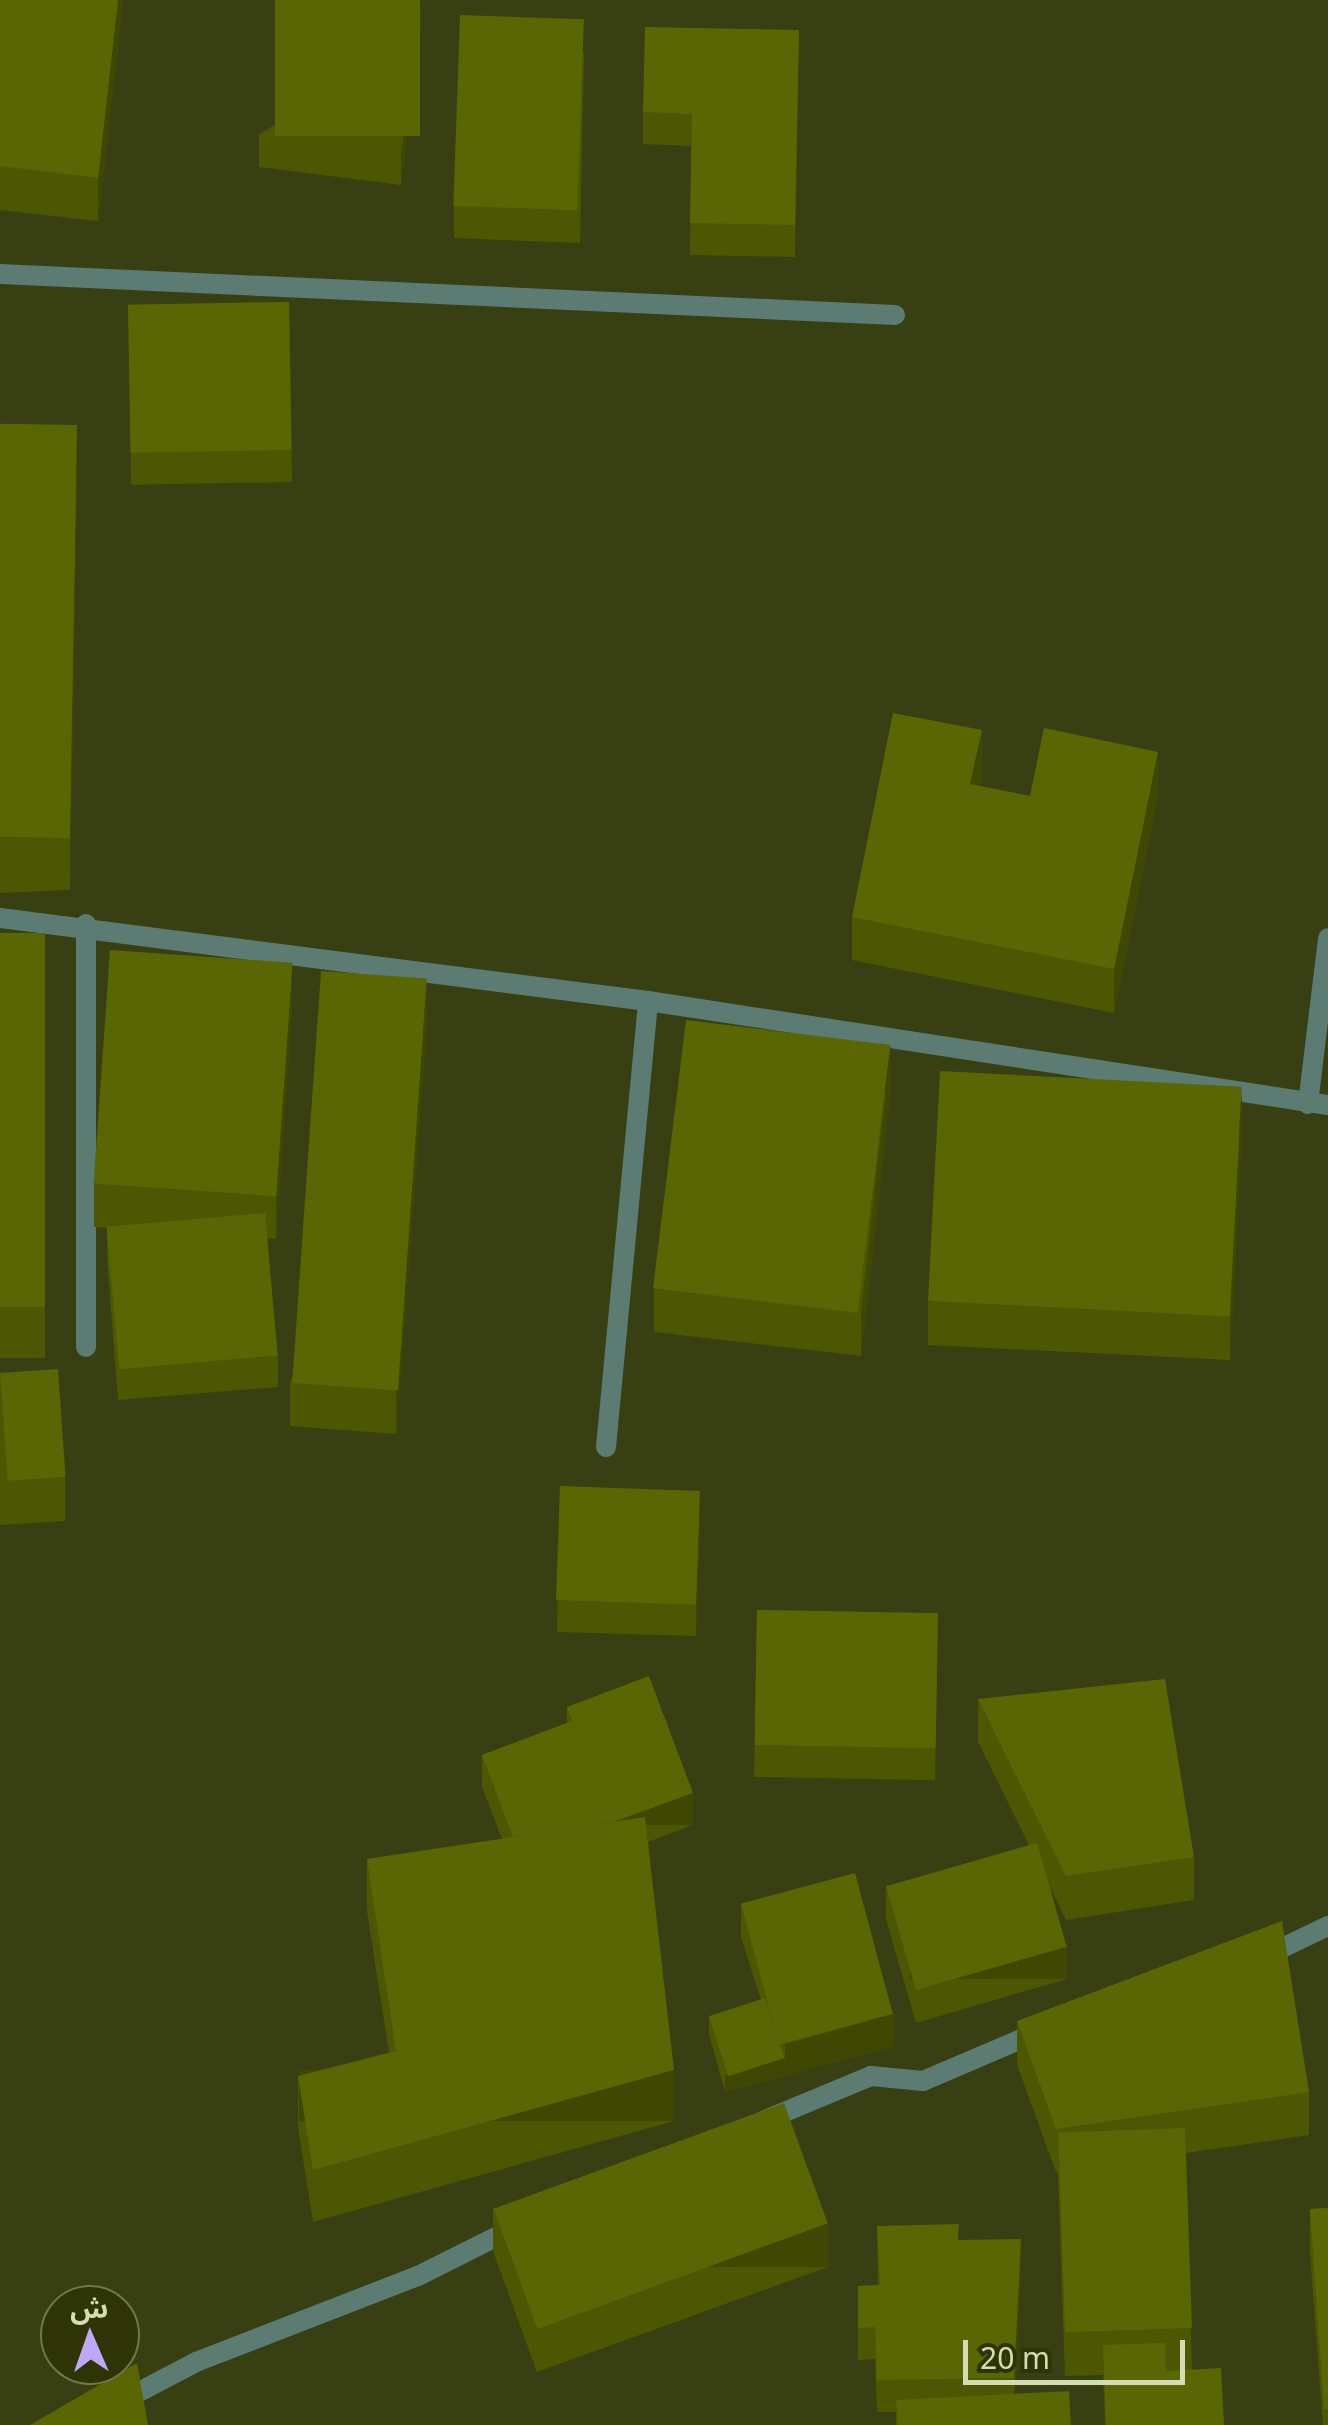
<!DOCTYPE html>
<meta charset="utf-8">
<style>
body{margin:0}
#map{position:relative;width:1328px;height:2425px;overflow:hidden;background:#383f12;font-family:"Noto Sans","Noto Sans Arabic",sans-serif}
div>[style]{position:absolute}
[style*='--x']{left:calc(var(--x)*1px);top:calc(var(--y)*1px);width:calc(var(--w)*1px);rotate:calc(var(--a)*1deg)}
.lane>*{height:20px;margin:-10px;padding:0 10px;transform-origin:10px;border-radius:10px;background:#5b7b73}
.street>*{height:20px;margin:-10px;padding:0 10px;transform-origin:10px;border-radius:10px;background:#5b7b73}
.wall>*{inset:0;background:#4d5703;transform-origin:0 0}
.shaded-wall>*{inset:0;background:#3f4703;transform-origin:0 0}
.building>*{inset:0;background:#5a6504;transform-origin:0 0}
span{translate:-50% -50%;white-space:nowrap;text-align:center;line-height:1.15;-webkit-text-stroke:10px #2e3406;paint-order:stroke}
.north{position:absolute;left:40px;top:2285px;width:100px;height:100px;box-sizing:border-box;background:#2e3406;border:2px solid #70774b;border-radius:50%;rotate:358deg;font-size:28px;font-weight:700;line-height:40px;text-align:center;color:#d3dcb3}
.north::after{content:'';display:block;margin:auto;width:35px;height:45px;background:#bfa9f4;clip-path:polygon(50% 0,100% 100%,50% 72%,0 100%)}
.scale{position:absolute;left:963px;top:2340px;width:222px;height:45px;box-sizing:border-box;border:5px solid #d3dcb3;border-top:0;padding-left:12px;font-size:30px;line-height:35px;white-space:nowrap;color:#d3dcb3;-webkit-text-stroke:8px #2e3406;paint-order:stroke}
</style>
<div id="map">
<div class="lane">
<div style="--x:86;--y:924;--w:423;--a:90"></div>
<div style="--x:606;--y:1447;--w:448;--a:-84.6"></div>
</div>
<div class="street">
<div style="--x:0;--y:274;--w:896;--a:2.62"></div>
<div style="--x:0;--y:918;--w:653;--a:7.3"></div>
<div style="--x:648;--y:1001;--w:688;--a:8.7"></div>
<div style="--x:1308;--y:1104;--w:167;--a:-83.1"></div>
<div style="--x:1261;--y:1958;--w:74;--a:-25.5"></div>
<div style="--x:763;--y:2121;--w:117;--a:-22.6"></div>
<div style="--x:871;--y:2076;--w:52;--a:5.5"></div>
<div style="--x:923;--y:2081;--w:127;--a:-23.1"></div>
<div style="--x:76;--y:2425;--w:136;--a:-27.7"></div>
<div style="--x:196;--y:2362;--w:238;--a:-21.2"></div>
<div style="--x:418;--y:2276;--w:110;--a:-26.6"></div>
</div>
<div class="wall">
<div style="clip-path:polygon(0 0,123px 0,98px 221px,0 210px)"></div>
<div style="clip-path:polygon(421px 28px,401px 185px,259px 167px,259px 135px)"></div>
<div style="clip-path:polygon(799px 30px,795px 257px,690px 255px,691px 146px,643px 144px,643px 112px)"></div>
<div style="clip-path:polygon(584px 51px,580px 243px,454px 238px,454px 206px)"></div>
<div style="left:289px;top:302px;width:180px;height:161px;rotate:89deg"></div>
<div style="clip-path:polygon(0 426px,77px 477px,70px 890px,0 893px)"></div>
<div style="clip-path:polygon(982px 774px,980px 786px,1030px 796px,1158px 795px,1114px 1013px,852px 960px,852px 917px)"></div>
<div style="left:0;top:933px;width:45px;height:425px"></div>
<div style="clip-path:polygon(292px 1007px,276px 1239px,267px 1238px,278px 1355px,278px 1387px,118px 1400px,107px 1258px,107px 1228px,94px 1227px,94px 1183px)"></div>
<div style="clip-path:polygon(427px 1022px,396px 1434px,290px 1426px,290px 1383px)"></div>
<div style="clip-path:polygon(891px 1088px,861px 1356px,654px 1332px,654px 1288px)"></div>
<div style="clip-path:polygon(1242px 1130px,1230px 1360px,928px 1345px,928px 1301px)"></div>
<div style="clip-path:polygon(0 1373px,65px 1477px,65px 1521px,0 1525px)"></div>
<div style="clip-path:polygon(560px 1486px,700px 1523px,696px 1636px,557px 1632px)"></div>
<div style="left:757px;top:1610px;width:181px;height:167px;rotate:1deg"></div>
<div style="clip-path:polygon(978px 1699px,1194px 1857px,1194px 1900px,1066px 1920px,1050px 1887px,1067px 1979px,916px 2023px,886px 1919px,886px 1887px,1029px 1845px,978px 1742px)"></div>
<div style="clip-path:polygon(567px 1707px,693px 1825px,648px 1842px,674px 2121px,313px 2222px,298px 2127px,298px 2076px,389px 2053px,367px 1911px,367px 1859px,502px 1839px,482px 1787px,482px 1755px,567px 1723px)"></div>
<div style="clip-path:polygon(741px 1905px,894px 2046px,725px 2092px,709px 2034px,709px 2017px,761px 2000px,741px 1937px)"></div>
<div style="clip-path:polygon(1017px 2021px,1309px 2092px,1309px 2135px,1186px 2153px,1192px 2370px,1224px 2425px,1105px 2425px,1103px 2375px,1065px 2376px,1058px 2172px,1056px 2172px,1017px 2065px)"></div>
<div style="clip-path:polygon(493px 2208px,828px 2267px,537px 2372px,493px 2251px)"></div>
<div style="clip-path:polygon(1328px 2208px,1328px 2425px,1323px 2425px,1310px 2253px,1310px 2209px)"></div>
<div style="clip-path:polygon(877px 2226px,959px 2240px,1021px 2271px,1015px 2394px,1071px 2425px,896px 2425px,896px 2412px,877px 2412px,875px 2359px,858px 2360px,858px 2286px,878px 2285px)"></div>
</div>
<div class="shaded-wall">
<div style="clip-path:polygon(118px 0,123px 0,98px 221px,98px 178px)"></div>
<div style="clip-path:polygon(421px 0,421px 28px,401px 185px,401px 153px)"></div>
<div style="clip-path:polygon(77px 425px,77px 477px,70px 890px,70px 838px)"></div>
<div style="clip-path:polygon(982px 730px,982px 774px,970px 828px,970px 784px)"></div>
<div style="clip-path:polygon(1158px 752px,1158px 795px,1114px 1013px,1114px 969px)"></div>
<div style="clip-path:polygon(292px 964px,292px 1007px,276px 1239px,276px 1195px)"></div>
<div style="clip-path:polygon(427px 979px,427px 1022px,396px 1434px,396px 1390px)"></div>
<div style="clip-path:polygon(891px 1044px,891px 1088px,861px 1356px,861px 1312px)"></div>
<div style="clip-path:polygon(1242px 1086px,1242px 1130px,1230px 1360px,1230px 1317px)"></div>
<div style="clip-path:polygon(700px 1491px,700px 1523px,696px 1636px,696px 1604px)"></div>
<div style="left:693px;top:1793px;width:32px;height:184px;rotate:90deg"></div>
<div style="left:1067px;top:1947px;width:32px;height:157px;rotate:90deg"></div>
<div style="clip-path:polygon(894px 2014px,894px 2046px,725px 2092px,725px 2075px,785px 2058px,785px 2044px)"></div>
<div style="left:674px;top:2070px;width:51px;height:375px;rotate:90deg"></div>
<div style="left:828px;top:2223px;width:44px;height:310px;rotate:90deg"></div>
<div style="clip-path:polygon(1021px 2239px,1021px 2271px,1014px 2410px,1014px 2378px)"></div>
</div>
<div class="building">
<div style="clip-path:polygon(0 0,118px 0,98px 178px,0 166px)"></div>
<div style="left:275px;top:0;width:145px;height:136px"></div>
<div style="left:460px;top:15px;width:124px;height:191px;rotate:2deg"></div>
<div style="clip-path:polygon(645px 27px,799px 30px,795px 225px,690px 223px,692px 114px,643px 112px)"></div>
<div style="left:289px;top:302px;width:148px;height:161px;rotate:89deg"></div>
<div style="left:77px;top:425px;width:413px;height:77px;rotate:91deg"></div>
<div style="clip-path:polygon(893px 713px,982px 730px,970px 784px,1030px 796px,1044px 728px,1158px 752px,1114px 969px,852px 917px)"></div>
<div style="left:0;top:933px;width:45px;height:374px"></div>
<div style="left:110px;top:950px;width:183px;height:234px;rotate:4deg"></div>
<div style="left:321px;top:971px;width:106px;height:413px;rotate:4deg"></div>
<div style="left:686px;top:1020px;width:206px;height:270px;rotate:7deg"></div>
<div style="left:940px;top:1071px;width:302px;height:230px;rotate:3deg"></div>
<div style="left:265px;top:1213px;width:143px;height:159px;rotate:85deg"></div>
<div style="left:58px;top:1369px;width:108px;height:58px;rotate:86deg"></div>
<div style="left:560px;top:1486px;width:140px;height:114px;rotate:2deg"></div>
<div style="left:757px;top:1610px;width:181px;height:135px;rotate:1deg"></div>
<div style="clip-path:polygon(649px 1676px,693px 1793px,613px 1822px,513px 1837px,482px 1755px,572px 1721px,567px 1707px)"></div>
<div style="clip-path:polygon(1165px 1679px,1194px 1857px,1066px 1876px,978px 1699px)"></div>
<div style="clip-path:polygon(645px 1817px,674px 2070px,313px 2170px,298px 2076px,396px 2051px,367px 1859px)"></div>
<div style="left:1037px;top:1843px;width:108px;height:157px;rotate:74deg"></div>
<div style="left:855px;top:1873px;width:146px;height:118px;rotate:75deg"></div>
<div style="clip-path:polygon(1282px 1921px,1309px 2092px,1056px 2129px,1017px 2021px)"></div>
<div style="left:765px;top:1998px;width:63px;height:59px;rotate:72deg"></div>
<div style="left:784px;top:2103px;width:128px;height:309px;rotate:70deg"></div>
<div style="left:1185px;top:2128px;width:200px;height:127px;rotate:88deg"></div>
<div style="clip-path:polygon(1328px 2208px,1328px 2409px,1324px 2409px,1310px 2209px)"></div>
<div style="clip-path:polygon(959px 2224px,958px 2240px,1021px 2239px,1014px 2378px,877px 2380px,875px 2327px,858px 2328px,858px 2286px,880px 2285px,877px 2226px)"></div>
<div style="clip-path:polygon(1165px 2343px,1166px 2371px,1221px 2368px,1224px 2425px,1106px 2425px,1103px 2345px)"></div>
<div style="clip-path:polygon(137px 2363px,148px 2425px,30px 2425px)"></div>
<div style="clip-path:polygon(1069px 2391px,1071px 2425px,898px 2425px,896px 2400px)"></div>
</div>
<div class="north">ش</div>
<div class="scale">20 m</div>
</div>
